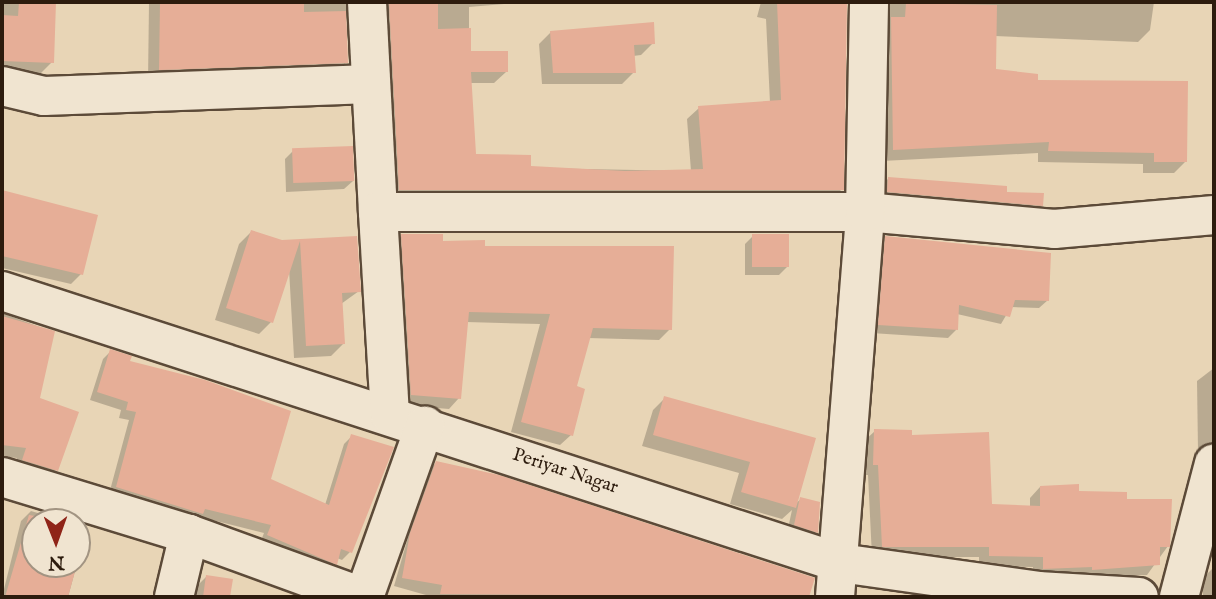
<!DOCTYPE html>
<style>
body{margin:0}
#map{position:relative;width:1216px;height:599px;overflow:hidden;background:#e8d5b6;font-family:"IM FELL English",serif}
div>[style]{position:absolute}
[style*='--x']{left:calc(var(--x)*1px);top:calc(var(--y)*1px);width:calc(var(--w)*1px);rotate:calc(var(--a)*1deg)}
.shadow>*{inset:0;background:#0003}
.building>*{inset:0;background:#e6ae97;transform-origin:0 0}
.roads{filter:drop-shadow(2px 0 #5c4a38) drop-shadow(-2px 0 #5c4a38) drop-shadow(0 2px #5c4a38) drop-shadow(0 -2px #5c4a38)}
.minor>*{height:38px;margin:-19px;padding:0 19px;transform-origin:19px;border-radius:19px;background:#f0e4d0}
span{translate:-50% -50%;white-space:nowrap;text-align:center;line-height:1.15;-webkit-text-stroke:6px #f0e4d0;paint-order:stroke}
.street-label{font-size:19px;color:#2d1c0e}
.frame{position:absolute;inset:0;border:4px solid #2d1c0e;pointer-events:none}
.north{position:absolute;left:21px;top:508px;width:70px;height:70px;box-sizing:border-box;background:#f0e4d0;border:2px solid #a29482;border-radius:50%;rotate:179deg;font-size:19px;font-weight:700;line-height:28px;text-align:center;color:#2d1c0e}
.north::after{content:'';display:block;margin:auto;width:24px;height:32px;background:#8f2418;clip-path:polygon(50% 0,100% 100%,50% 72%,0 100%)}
</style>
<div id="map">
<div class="shadow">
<div style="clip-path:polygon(2px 2px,54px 2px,52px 62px,40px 74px,2px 73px)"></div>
<div style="clip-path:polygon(149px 2px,346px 2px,347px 62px,335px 74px,148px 81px)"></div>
<div style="clip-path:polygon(371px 2px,526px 2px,469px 7px,469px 52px,506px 72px,494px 83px,470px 83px,475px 156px,529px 168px,691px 171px,687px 119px,699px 108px,770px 103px,766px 19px,757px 17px,761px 2px,845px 2px,842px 189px,830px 201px,388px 201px)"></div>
<div style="clip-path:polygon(873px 2px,1154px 2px,1150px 30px,1138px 42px,995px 36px,994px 71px,1036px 81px,1185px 162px,1174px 173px,1143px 173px,1143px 164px,1038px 162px,1038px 153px,882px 161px)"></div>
<div style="clip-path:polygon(551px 32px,653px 43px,641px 55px,633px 56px,634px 72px,622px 84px,542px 84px,539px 44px)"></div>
<div style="clip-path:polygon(293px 151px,353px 181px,344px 189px,286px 192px,285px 159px)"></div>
<div style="clip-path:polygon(888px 179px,1042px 205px,1031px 216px,878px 202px,878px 190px)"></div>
<div style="clip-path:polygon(2px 192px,96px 216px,81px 274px,71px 284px,2px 268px)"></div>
<div style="clip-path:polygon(251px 232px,282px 242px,356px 237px,359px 291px,341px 304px,343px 344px,331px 356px,294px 358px,289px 269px,271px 322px,259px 334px,215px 320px,239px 244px)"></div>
<div style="clip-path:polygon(402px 236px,483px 248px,670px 329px,659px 340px,588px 338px,575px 388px,571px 435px,560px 445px,511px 432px,540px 324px,466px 322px,459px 398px,449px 409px,401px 405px,391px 246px)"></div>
<div style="clip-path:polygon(753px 236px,788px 266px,779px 275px,745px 275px,745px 244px)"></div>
<div style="clip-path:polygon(886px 238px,1048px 300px,1039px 308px,1011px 307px,1001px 324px,957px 314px,956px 330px,948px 338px,871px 333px,878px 246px)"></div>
<div style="clip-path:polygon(2px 313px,53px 332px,38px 399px,56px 470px,45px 481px,12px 471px,17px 458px,2px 456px)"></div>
<div style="clip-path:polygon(111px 351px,269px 480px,325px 505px,344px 444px,352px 436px,392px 448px,350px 552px,342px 560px,337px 558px,327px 571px,260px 543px,264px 533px,109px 494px,129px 420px,119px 418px,121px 410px,90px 400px,103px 359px)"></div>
<div style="clip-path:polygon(1214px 368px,1214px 450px,1198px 451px,1197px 381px)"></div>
<div style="clip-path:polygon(665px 398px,814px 439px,795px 504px,801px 499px,816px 532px,808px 540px,787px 533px,792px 510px,782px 519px,730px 504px,739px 473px,642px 446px,653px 410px)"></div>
<div style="clip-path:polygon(875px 431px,910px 437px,991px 506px,1030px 507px,1030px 498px,1040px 487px,1125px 501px,1171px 500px,1168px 546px,1147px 575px,1033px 578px,1033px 567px,979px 566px,979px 557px,872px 557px,868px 475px,863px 475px,864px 441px)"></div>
<div style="clip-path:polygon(436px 463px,812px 579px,807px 597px,433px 597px,394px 586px,427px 472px)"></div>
<div style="clip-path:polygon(31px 511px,69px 522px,35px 522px,35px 564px,77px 564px,68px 597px,2px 597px,21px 521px)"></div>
<div style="clip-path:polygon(77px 525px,86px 527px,77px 562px)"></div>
<div style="clip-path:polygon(1214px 567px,1214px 597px,1203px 597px,1203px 578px)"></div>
<div style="clip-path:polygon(206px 577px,231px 580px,229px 597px,196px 597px,198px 585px)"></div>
</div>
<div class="building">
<div style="clip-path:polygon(19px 2px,56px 2px,54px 63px,2px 61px,2px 15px,18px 16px)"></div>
<div style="clip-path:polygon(160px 2px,304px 2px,304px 12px,346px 11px,348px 63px,159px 70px)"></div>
<div style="clip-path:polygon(389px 2px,438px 2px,438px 29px,471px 28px,471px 51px,508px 51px,508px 72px,471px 72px,476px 154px,531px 155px,531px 166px,625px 171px,703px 169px,698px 106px,781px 100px,777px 2px,847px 2px,844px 190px,399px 190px)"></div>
<div style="clip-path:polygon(906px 3px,997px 5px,996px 69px,1038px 74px,1038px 80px,1188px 81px,1187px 162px,1154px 162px,1154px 153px,1048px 151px,1049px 142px,893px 150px,891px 17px,905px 17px)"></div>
<div style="clip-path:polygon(654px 22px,655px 44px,634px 45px,636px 73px,553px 73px,550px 31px)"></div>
<div style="left:353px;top:146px;width:35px;height:61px;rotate:88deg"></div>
<div style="clip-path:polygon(888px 177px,1007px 186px,1007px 192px,1044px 193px,1043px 206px,887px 192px)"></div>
<div style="clip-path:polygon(2px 190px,98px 215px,83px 275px,2px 256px)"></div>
<div style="clip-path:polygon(251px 230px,282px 240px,357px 236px,361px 292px,342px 293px,345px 344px,306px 346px,300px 241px,273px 323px,226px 308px)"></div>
<div style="clip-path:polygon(401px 234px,443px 234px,443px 241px,485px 240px,485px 246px,674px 246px,672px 330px,593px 328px,577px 386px,585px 389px,573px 436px,521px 422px,550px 314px,469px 312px,461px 399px,411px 395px)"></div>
<div style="left:752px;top:234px;width:37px;height:33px"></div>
<div style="clip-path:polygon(885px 236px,1051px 253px,1049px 301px,1015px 300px,1010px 317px,959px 305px,958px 330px,878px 325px)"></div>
<div style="clip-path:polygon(2px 316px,55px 331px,40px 398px,79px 412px,58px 471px,22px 460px,26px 448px,2px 445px)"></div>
<div style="clip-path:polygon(110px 349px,132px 356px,130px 361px,205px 380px,291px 411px,271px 479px,329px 505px,351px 434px,394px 447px,352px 553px,341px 549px,337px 565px,267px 535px,271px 525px,205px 509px,203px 514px,116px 487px,136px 412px,126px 410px,128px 402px,97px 392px)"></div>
<div style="clip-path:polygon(664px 396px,816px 438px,796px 508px,741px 492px,750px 462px,653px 435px)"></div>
<div style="clip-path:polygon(874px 429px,912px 430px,912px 435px,989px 432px,992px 504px,1040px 506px,1040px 486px,1079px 484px,1079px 491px,1127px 492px,1127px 499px,1172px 499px,1170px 547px,1160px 547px,1160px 565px,1092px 570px,1092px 567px,1043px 569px,1043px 557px,989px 556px,989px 547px,882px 547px,878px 465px,873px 465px)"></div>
<div style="clip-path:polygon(436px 461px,499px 475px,815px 578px,809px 597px,440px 594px,442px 585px,402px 578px,410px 533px)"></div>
<div style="clip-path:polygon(800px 497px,820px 502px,818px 533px,794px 525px)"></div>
<div style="clip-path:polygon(29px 515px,35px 516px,35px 564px,77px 564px,68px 597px,5px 597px)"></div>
<div style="clip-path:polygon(206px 575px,233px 579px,230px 597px,203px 597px)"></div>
</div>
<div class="roads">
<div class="minor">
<div style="--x:367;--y:2;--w:210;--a:87"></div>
<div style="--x:2;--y:86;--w:43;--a:13.4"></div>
<div style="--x:44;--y:96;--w:327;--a:-2.1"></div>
<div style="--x:2;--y:291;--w:881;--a:17.98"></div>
<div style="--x:840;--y:563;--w:200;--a:8"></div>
<div style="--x:1038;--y:591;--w:101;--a:3.4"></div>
<div style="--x:390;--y:415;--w:203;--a:-93.4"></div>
<div style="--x:378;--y:212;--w:487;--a:0"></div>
<div style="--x:865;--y:212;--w:190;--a:5.1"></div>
<div style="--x:1054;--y:229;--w:161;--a:-5"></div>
<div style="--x:2;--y:477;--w:195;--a:17"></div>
<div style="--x:189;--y:534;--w:184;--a:20"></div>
<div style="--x:174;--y:597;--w:65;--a:-76.6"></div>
<div style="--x:364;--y:597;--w:182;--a:-70.4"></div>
<div style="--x:835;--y:597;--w:386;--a:-85.5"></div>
<div style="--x:865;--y:212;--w:210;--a:-88.9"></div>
<div style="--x:1179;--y:597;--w:138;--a:-75.3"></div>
</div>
</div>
<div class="street-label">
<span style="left:565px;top:472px;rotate:18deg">Periyar Nagar</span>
</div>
<div class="frame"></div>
<div class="north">N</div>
</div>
